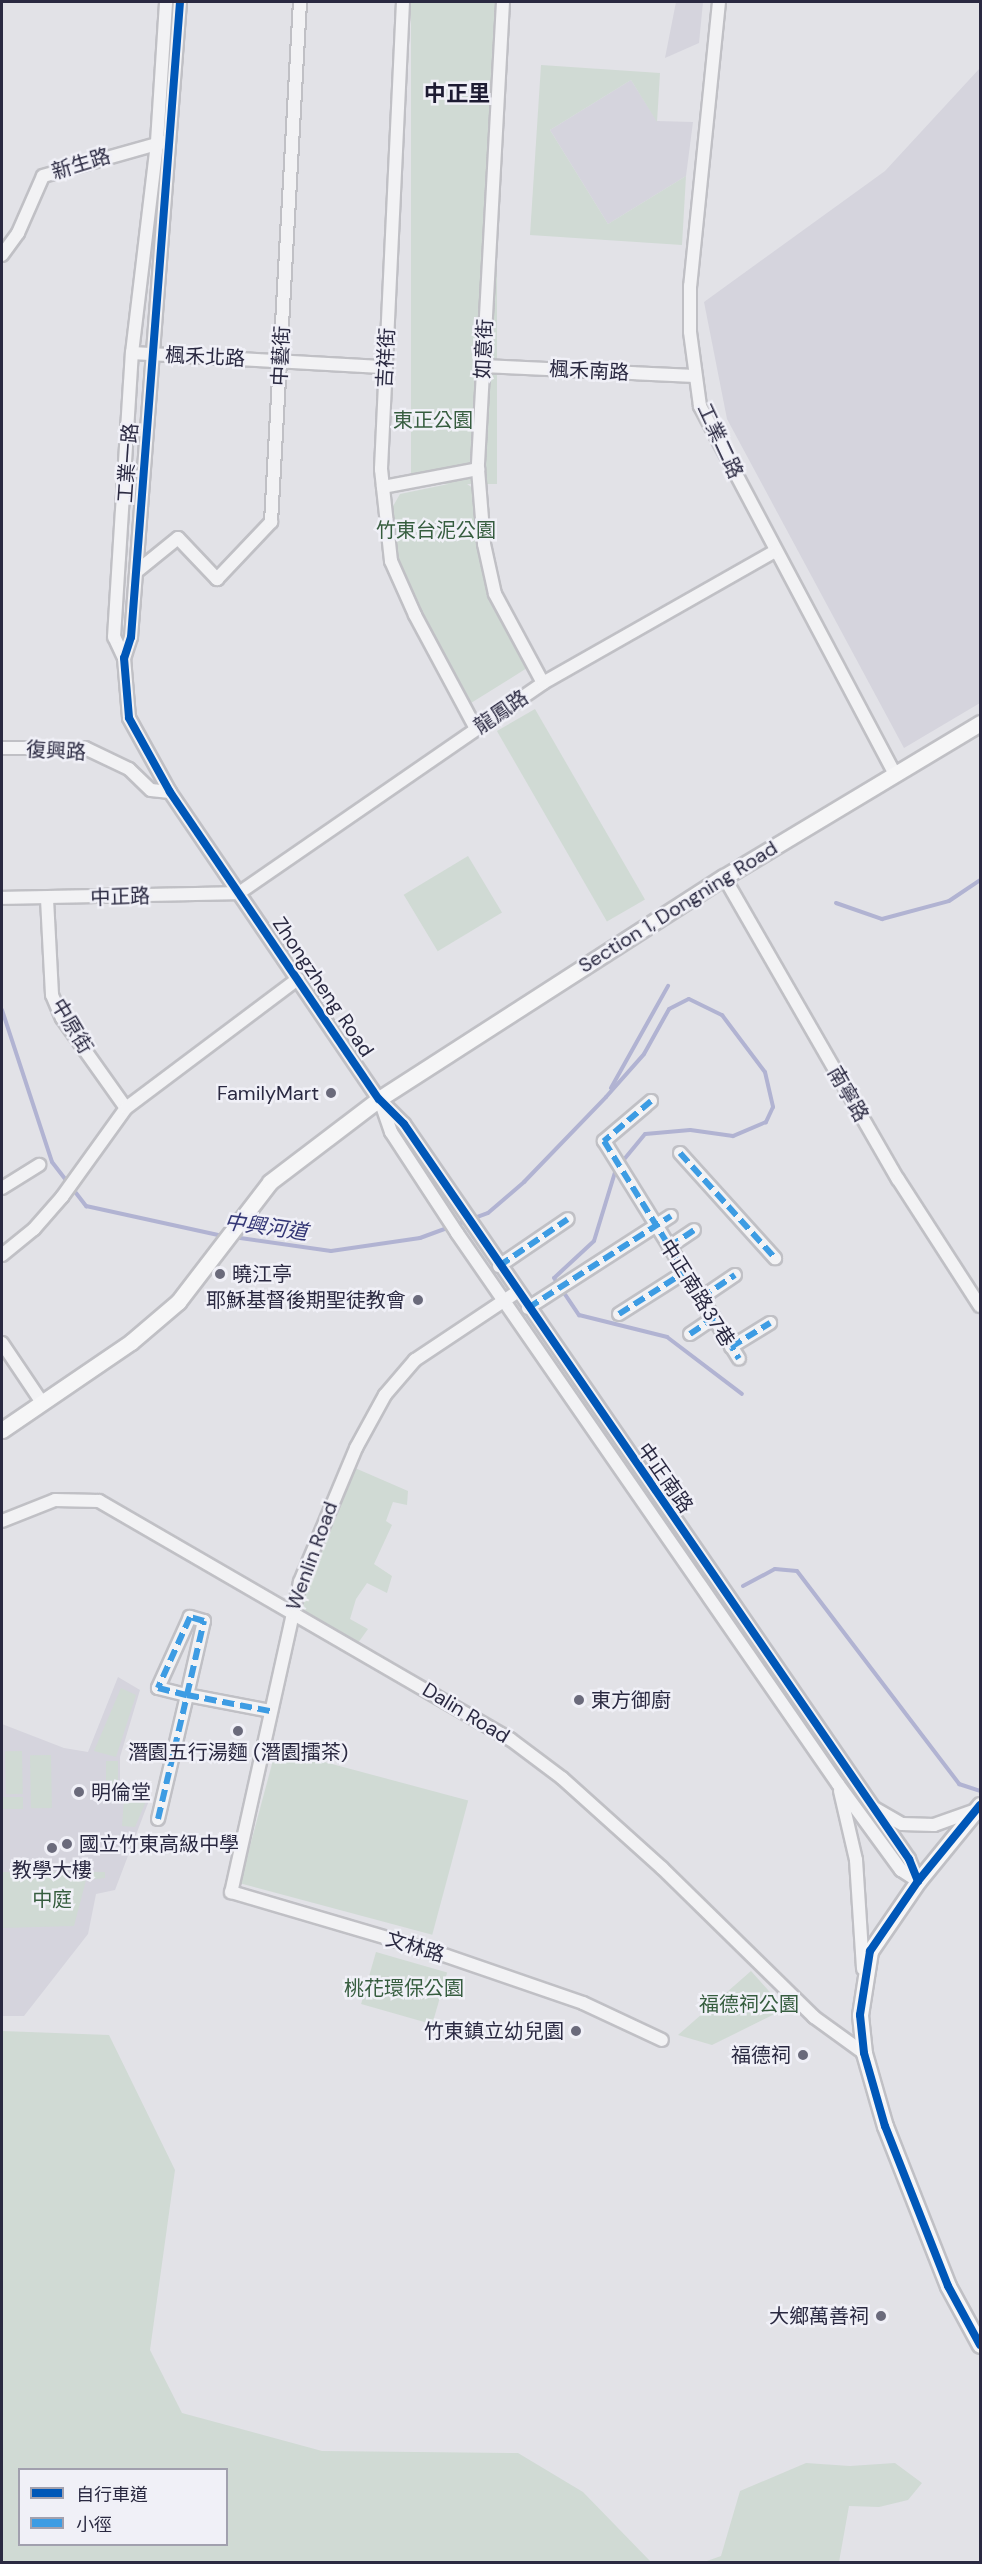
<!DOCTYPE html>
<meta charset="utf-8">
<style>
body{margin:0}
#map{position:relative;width:982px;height:2564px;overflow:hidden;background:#e2e2e7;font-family:"DM Sans","Noto Sans TC",sans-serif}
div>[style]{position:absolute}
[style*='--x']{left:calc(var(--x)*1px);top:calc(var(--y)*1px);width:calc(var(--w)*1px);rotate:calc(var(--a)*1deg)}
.built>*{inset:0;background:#d5d4dd}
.green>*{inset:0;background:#d0dad4;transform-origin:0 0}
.stream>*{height:4px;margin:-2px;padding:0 2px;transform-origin:2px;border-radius:2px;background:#b1b3d2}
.roads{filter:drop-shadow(2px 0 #c0c0c5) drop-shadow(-2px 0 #c0c0c5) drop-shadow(0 2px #c0c0c5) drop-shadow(0 -2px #c0c0c5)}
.minor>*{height:12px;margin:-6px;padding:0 6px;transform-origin:6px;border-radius:6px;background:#f2f2f4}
.major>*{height:15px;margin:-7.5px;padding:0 7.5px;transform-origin:7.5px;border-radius:7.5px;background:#f6f6f7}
.quiet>*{height:6px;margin-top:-3px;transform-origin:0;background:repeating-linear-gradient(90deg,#3d9ce3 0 12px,transparent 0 18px)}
.cycleway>*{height:8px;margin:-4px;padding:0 4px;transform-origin:4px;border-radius:4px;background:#0057b8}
.dots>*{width:16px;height:16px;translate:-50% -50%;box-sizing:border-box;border:3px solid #f0f0f7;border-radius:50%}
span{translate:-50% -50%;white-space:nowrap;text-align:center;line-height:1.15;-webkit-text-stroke:5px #f0f0f7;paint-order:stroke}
.street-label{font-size:20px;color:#2a2941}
.park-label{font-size:20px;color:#365d3f}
.poi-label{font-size:20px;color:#2a2941}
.right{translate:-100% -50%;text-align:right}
.left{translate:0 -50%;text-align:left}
.water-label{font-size:21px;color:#333675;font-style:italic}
.quarter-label{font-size:22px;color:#1d1b32;font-weight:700}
.frame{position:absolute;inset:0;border:3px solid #2a2941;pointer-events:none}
.legend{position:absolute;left:18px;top:2468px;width:210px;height:78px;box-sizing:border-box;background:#f0f0f7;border:2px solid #a1a0ae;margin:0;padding:8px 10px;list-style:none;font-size:18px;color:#2a2941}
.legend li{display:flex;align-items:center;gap:12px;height:30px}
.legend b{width:30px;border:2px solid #a1a0ae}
</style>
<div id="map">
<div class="built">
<div style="clip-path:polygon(676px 2px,703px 2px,699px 43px,665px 58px)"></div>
<div style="clip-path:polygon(980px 68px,980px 703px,904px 748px,727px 419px,704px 302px,885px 171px)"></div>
<div style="clip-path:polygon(631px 80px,657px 121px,693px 122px,686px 176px,608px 224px,550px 130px)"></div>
<div style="clip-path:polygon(118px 1677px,140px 1690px,120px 1757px,120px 1791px,150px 1798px,115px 1890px,96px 1894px,88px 1934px,24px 2016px,2px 2016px,2px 1724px,64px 1748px,88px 1752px)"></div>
</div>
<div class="green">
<div style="left:411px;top:2px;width:86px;height:482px"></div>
<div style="clip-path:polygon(541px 65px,660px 73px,657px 122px,631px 80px,550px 130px,608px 224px,686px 176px,682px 245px,530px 235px)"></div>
<div style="clip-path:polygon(463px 481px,474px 489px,482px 565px,490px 597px,527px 668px,471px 703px,418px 606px,398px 560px,392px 508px,400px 494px)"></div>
<div style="left:535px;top:709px;width:220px;height:44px;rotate:60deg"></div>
<div style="left:468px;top:856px;width:66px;height:75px;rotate:59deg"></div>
<div style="clip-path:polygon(355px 1468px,408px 1491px,407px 1505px,393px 1502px,386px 1521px,392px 1525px,374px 1564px,392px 1576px,387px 1593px,367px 1583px,356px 1599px,350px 1619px,368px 1629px,358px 1643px,298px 1612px)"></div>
<div style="clip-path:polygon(121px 1688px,136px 1695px,116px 1757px,94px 1751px)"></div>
<div style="left:276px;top:1749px;width:199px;height:139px;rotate:15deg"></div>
<div style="left:22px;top:1751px;width:43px;height:17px;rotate:89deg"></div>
<div style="left:51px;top:1755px;width:53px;height:21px;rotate:89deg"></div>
<div style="left:106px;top:1761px;width:12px;height:31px"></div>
<div style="left:2px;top:1797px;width:21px;height:12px"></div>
<div style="clip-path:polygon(124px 1799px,146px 1801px,135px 1827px,122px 1826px)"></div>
<div style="clip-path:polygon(2px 1872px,105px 1872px,105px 1878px,86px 1880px,74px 1926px,2px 1928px)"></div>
<div style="left:376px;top:1952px;width:74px;height:54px;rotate:16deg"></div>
<div style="clip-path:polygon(751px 1971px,785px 2009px,712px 2045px,678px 2035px)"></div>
<div style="clip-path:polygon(evenodd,2px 2031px,109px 2035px,175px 2170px,150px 2350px,182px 2413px,322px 2451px,518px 2453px,583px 2492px,651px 2562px,2px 2562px,2px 2031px,20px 2470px,226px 2470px,226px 2544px,20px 2544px,20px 2470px)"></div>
<div style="clip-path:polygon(806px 2463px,850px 2466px,895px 2463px,922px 2483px,908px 2500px,879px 2507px,849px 2506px,839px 2562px,704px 2562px,721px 2556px,740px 2491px)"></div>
</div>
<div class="stream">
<div style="--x:836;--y:903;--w:49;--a:19.2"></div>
<div style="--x:882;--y:919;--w:69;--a:-15"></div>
<div style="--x:949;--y:901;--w:37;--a:-34"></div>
<div style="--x:2;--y:1010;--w:160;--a:71.8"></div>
<div style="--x:52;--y:1162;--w:56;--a:52.3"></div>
<div style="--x:86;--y:1206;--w:140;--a:12.4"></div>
<div style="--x:611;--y:1088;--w:117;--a:-60.8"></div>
<div style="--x:233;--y:1237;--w:99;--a:8.1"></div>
<div style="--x:331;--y:1251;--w:90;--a:-8.3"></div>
<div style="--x:420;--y:1238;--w:72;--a:-20.2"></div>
<div style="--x:488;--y:1213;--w:48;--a:-40.7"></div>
<div style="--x:524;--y:1182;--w:118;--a:-46"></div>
<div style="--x:606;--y:1097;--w:57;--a:-48.5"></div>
<div style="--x:644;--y:1054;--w:51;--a:-60.9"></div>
<div style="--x:669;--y:1009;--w:22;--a:-27"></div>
<div style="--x:689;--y:999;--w:37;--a:26"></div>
<div style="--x:722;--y:1015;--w:71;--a:53"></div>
<div style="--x:765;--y:1072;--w:36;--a:77"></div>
<div style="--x:773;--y:1107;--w:17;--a:115"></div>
<div style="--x:766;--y:1122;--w:36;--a:157"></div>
<div style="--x:733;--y:1136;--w:43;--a:-172.1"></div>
<div style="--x:690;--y:1130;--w:45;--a:174.9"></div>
<div style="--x:645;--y:1134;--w:45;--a:129.6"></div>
<div style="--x:616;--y:1169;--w:75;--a:107"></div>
<div style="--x:594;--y:1241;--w:54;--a:137.2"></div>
<div style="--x:554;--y:1278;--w:45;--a:56"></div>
<div style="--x:579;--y:1315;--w:91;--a:14"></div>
<div style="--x:667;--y:1337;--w:94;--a:37.2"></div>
<div style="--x:743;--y:1586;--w:36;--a:-28"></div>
<div style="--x:775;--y:1569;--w:22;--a:5"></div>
<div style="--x:797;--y:1571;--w:268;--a:52.7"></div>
<div style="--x:959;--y:1784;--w:22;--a:18"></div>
</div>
<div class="roads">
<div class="minor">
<div style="--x:180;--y:2;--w:637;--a:94.41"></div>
<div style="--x:131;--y:637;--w:22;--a:108"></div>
<div style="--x:124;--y:658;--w:60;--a:85.2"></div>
<div style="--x:129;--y:718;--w:85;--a:61"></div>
<div style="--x:170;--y:792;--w:371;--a:55.8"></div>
<div style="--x:379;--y:1099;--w:35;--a:45"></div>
<div style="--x:404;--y:1124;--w:892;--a:55.51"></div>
<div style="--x:909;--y:1859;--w:24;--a:68"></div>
<div style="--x:403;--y:2;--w:468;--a:92.7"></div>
<div style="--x:381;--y:469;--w:93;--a:83.8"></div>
<div style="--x:391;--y:561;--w:59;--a:66"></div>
<div style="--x:415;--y:615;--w:129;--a:61.8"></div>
<div style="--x:503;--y:2;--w:468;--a:93.1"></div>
<div style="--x:478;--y:469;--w:75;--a:85.4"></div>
<div style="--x:484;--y:544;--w:51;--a:77.6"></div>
<div style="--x:495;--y:594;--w:101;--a:61.7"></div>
<div style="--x:719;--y:2;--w:285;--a:95.8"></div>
<div style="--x:690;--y:286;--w:46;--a:90"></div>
<div style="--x:690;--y:332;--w:75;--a:82.3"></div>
<div style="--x:700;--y:406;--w:414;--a:62.1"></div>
<div style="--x:2;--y:255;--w:27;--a:-54"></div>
<div style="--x:18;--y:233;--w:62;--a:-66.3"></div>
<div style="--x:43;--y:176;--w:126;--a:-15.7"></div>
<div style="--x:132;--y:353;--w:254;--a:3.2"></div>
<div style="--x:483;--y:366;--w:212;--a:2.7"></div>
<div style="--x:383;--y:487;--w:97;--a:-10.7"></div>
<div style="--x:136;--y:572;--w:54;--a:-39"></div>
<div style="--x:178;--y:538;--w:57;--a:46.4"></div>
<div style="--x:217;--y:579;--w:79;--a:-46.5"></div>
<div style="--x:271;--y:522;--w:521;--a:-86.81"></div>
<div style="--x:124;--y:658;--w:23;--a:-115"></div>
<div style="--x:114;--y:637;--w:285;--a:-86.4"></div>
<div style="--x:132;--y:353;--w:212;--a:-83.2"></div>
<div style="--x:157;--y:142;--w:140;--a:-86.3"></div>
<div style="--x:2;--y:748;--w:83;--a:0"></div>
<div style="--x:85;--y:748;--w:49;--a:25.5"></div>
<div style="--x:129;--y:769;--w:30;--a:44"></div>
<div style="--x:151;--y:790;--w:19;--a:6"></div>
<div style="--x:724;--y:877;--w:349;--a:60.1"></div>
<div style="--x:898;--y:1179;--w:151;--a:57.2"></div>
<div style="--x:239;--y:893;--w:369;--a:-34.6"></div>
<div style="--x:543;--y:683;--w:267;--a:-29.6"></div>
<div style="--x:2;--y:898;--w:237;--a:-1.2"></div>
<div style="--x:47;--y:899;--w:96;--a:87"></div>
<div style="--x:52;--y:995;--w:25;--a:67"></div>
<div style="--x:62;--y:1018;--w:110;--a:54.6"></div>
<div style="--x:651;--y:1101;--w:62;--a:139.6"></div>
<div style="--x:604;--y:1141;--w:256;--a:58.2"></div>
<div style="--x:381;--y:1103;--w:31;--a:71"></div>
<div style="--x:391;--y:1132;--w:121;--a:56.8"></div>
<div style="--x:457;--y:1233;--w:670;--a:55.34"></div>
<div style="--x:838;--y:1784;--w:107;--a:53.8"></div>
<div style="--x:901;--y:1870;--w:20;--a:33"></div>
<div style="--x:680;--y:1153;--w:142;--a:47.9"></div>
<div style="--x:2;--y:1188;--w:44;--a:-31.9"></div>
<div style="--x:669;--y:1247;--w:30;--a:-34"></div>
<div style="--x:2;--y:1255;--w:41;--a:-39.1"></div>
<div style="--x:34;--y:1229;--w:43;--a:-48.8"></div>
<div style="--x:62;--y:1197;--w:110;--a:-54.3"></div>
<div style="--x:126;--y:1108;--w:215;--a:-36.9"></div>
<div style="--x:499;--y:1266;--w:83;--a:-34.3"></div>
<div style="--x:517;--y:1292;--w:123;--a:146.3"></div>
<div style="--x:415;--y:1360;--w:46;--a:130.6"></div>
<div style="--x:385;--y:1395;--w:60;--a:118.7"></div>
<div style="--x:356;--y:1448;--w:145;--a:112.7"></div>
<div style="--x:300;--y:1582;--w:318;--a:102.5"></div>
<div style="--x:231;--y:1892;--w:219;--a:16.4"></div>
<div style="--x:441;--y:1954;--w:150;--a:19"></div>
<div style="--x:583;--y:2003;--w:87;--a:25.1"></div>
<div style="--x:701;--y:1298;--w:41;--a:-34.1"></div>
<div style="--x:528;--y:1308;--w:170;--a:-32.8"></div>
<div style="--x:619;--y:1314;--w:78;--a:-32.5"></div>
<div style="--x:690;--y:1334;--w:29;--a:-34"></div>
<div style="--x:2;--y:1343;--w:70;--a:56.1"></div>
<div style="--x:731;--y:1347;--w:46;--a:-31.6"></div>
<div style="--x:2;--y:1521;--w:57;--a:-21.6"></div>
<div style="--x:55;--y:1500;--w:44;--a:1.3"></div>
<div style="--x:99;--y:1501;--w:475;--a:30.1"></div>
<div style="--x:510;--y:1739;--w:65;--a:36.9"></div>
<div style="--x:562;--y:1778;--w:135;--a:42"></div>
<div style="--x:662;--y:1868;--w:213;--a:44.4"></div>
<div style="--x:814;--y:2017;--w:62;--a:35.8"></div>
<div style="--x:840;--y:1791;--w:71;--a:76.9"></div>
<div style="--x:856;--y:1860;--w:109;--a:86.3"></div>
<div style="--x:874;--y:1808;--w:32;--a:30"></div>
<div style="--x:902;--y:1824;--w:32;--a:2"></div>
<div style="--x:934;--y:1825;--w:45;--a:-19.7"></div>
<div style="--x:158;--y:1819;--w:127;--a:-76.8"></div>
<div style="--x:187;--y:1695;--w:76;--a:-77.1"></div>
<div style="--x:204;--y:1621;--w:15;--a:-164"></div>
<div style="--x:190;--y:1617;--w:78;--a:114.3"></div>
<div style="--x:158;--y:1688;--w:30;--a:14"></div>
<div style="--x:187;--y:1695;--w:85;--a:10.9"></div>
</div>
<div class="major">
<div style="--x:2;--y:1430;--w:156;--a:-34.3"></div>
<div style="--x:131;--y:1342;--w:62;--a:-40.4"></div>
<div style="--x:178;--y:1302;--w:151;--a:-52.5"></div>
<div style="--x:270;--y:1182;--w:137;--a:-37.3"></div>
<div style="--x:379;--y:1099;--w:410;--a:-32.8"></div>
<div style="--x:724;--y:877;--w:299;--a:-31"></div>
<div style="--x:980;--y:1805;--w:98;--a:129.2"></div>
<div style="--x:918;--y:1881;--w:85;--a:124.4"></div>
<div style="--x:870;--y:1951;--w:65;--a:98.9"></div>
<div style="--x:860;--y:2015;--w:38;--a:84"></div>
<div style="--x:864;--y:2053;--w:76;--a:74"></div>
<div style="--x:885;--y:2126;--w:172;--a:68.5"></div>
<div style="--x:948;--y:2286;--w:67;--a:61.5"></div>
</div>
</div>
<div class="quiet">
<div style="--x:651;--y:1101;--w:62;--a:139.6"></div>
<div style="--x:604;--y:1141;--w:256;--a:58.2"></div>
<div style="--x:680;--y:1153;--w:142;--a:47.9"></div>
<div style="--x:669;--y:1247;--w:30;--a:-34"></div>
<div style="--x:499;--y:1266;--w:83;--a:-34.3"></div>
<div style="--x:701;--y:1298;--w:41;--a:-34.1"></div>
<div style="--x:528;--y:1308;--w:170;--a:-32.8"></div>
<div style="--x:619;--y:1314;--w:78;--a:-32.5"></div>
<div style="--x:690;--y:1334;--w:29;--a:-34"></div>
<div style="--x:731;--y:1347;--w:46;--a:-31.6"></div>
<div style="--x:158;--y:1819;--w:127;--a:-76.8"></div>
<div style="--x:187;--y:1695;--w:76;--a:-77.1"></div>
<div style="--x:204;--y:1621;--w:15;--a:-164"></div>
<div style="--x:190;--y:1617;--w:78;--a:114.3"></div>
<div style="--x:158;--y:1688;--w:30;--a:14"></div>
<div style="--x:187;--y:1695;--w:85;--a:10.9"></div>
</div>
<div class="cycleway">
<div style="--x:180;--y:2;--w:637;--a:94.41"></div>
<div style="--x:131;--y:637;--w:22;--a:108"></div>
<div style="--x:124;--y:658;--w:60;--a:85.2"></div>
<div style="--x:129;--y:718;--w:85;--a:61"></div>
<div style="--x:170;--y:792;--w:371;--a:55.8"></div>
<div style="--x:379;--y:1099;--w:35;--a:45"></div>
<div style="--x:404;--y:1124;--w:892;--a:55.51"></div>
<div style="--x:909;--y:1859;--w:24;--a:68"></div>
<div style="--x:980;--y:1805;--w:98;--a:129.2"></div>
<div style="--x:918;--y:1881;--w:85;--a:124.4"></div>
<div style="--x:870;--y:1951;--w:65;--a:98.9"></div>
<div style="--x:860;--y:2015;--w:38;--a:84"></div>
<div style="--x:864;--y:2053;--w:76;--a:74"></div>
<div style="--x:885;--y:2126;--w:172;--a:68.5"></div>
<div style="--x:948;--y:2286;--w:67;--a:61.5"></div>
</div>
<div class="dots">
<div style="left:331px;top:1093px;background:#6a6a7b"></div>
<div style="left:220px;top:1274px;background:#6a6a7b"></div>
<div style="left:418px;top:1300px;background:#6a6a7b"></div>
<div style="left:579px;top:1700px;background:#6a6a7b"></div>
<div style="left:238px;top:1731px;background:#6a6a7b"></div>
<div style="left:79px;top:1792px;background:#6a6a7b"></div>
<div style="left:67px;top:1844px;background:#6a6a7b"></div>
<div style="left:52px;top:1848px;background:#6a6a7b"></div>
<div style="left:576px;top:2031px;background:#6a6a7b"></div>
<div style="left:803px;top:2055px;background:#6a6a7b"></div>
<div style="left:881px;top:2316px;background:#6a6a7b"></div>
</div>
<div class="street-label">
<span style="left:81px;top:164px;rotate:-17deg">新生路</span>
<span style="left:484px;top:349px;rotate:-87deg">如意街</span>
<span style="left:281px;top:356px;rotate:-87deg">中藝街</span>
<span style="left:205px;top:357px;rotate:3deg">楓禾北路</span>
<span style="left:386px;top:358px;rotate:-87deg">吉祥街</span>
<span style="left:589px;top:371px;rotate:3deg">楓禾南路</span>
<span style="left:720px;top:441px;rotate:65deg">工業二路</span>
<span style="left:128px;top:463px;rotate:-86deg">工業一路</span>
<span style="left:501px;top:712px;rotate:-34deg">龍鳳路</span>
<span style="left:56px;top:751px;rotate:3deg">復興路</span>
<span style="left:120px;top:897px;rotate:-2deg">中正路</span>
<span style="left:678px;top:907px;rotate:-32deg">Section 1, Dongning Road</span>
<span style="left:323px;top:987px;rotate:56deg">Zhongzheng Road</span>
<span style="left:72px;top:1026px;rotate:59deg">中原街</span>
<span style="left:848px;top:1094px;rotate:60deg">南寧路</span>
<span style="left:697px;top:1293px;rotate:58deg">中正南路37巷</span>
<span style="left:665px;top:1478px;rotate:55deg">中正南路</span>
<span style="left:312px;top:1556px;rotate:-70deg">Wenlin Road</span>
<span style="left:466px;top:1713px;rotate:31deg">Dalin Road</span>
<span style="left:415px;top:1947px;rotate:17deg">文林路</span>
</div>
<div class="park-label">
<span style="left:433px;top:420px">東正公園</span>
<span style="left:436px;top:530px">竹東台泥公園</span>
<span style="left:52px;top:1899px">中庭</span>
<span style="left:404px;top:1988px">桃花環保公園</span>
<span style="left:749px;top:2004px">福德祠公園</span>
</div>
<div class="poi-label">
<span class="right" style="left:319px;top:1093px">FamilyMart</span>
<span class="left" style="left:232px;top:1274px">曉江亭</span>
<span class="right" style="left:406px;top:1300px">耶穌基督後期聖徒教會</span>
<span class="left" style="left:591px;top:1700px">東方御廚</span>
<span style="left:238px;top:1752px">潛園五行湯麵 (潛園擂茶)</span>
<span class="left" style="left:91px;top:1792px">明倫堂</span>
<span class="left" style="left:79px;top:1844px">國立竹東高級中學</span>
<span style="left:52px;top:1870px">教學大樓</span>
<span class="right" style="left:564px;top:2031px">竹東鎮立幼兒園</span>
<span class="right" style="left:791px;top:2055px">福德祠</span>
<span class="right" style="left:869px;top:2316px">大鄉萬善祠</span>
</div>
<div class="water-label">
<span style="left:266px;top:1227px;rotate:8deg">中興河道</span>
</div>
<div class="quarter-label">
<span style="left:457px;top:94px">中正里</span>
</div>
<div class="frame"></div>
<ul class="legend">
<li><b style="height:8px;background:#0057b8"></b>自行車道</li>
<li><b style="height:8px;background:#3d9ce3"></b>小徑</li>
</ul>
</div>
